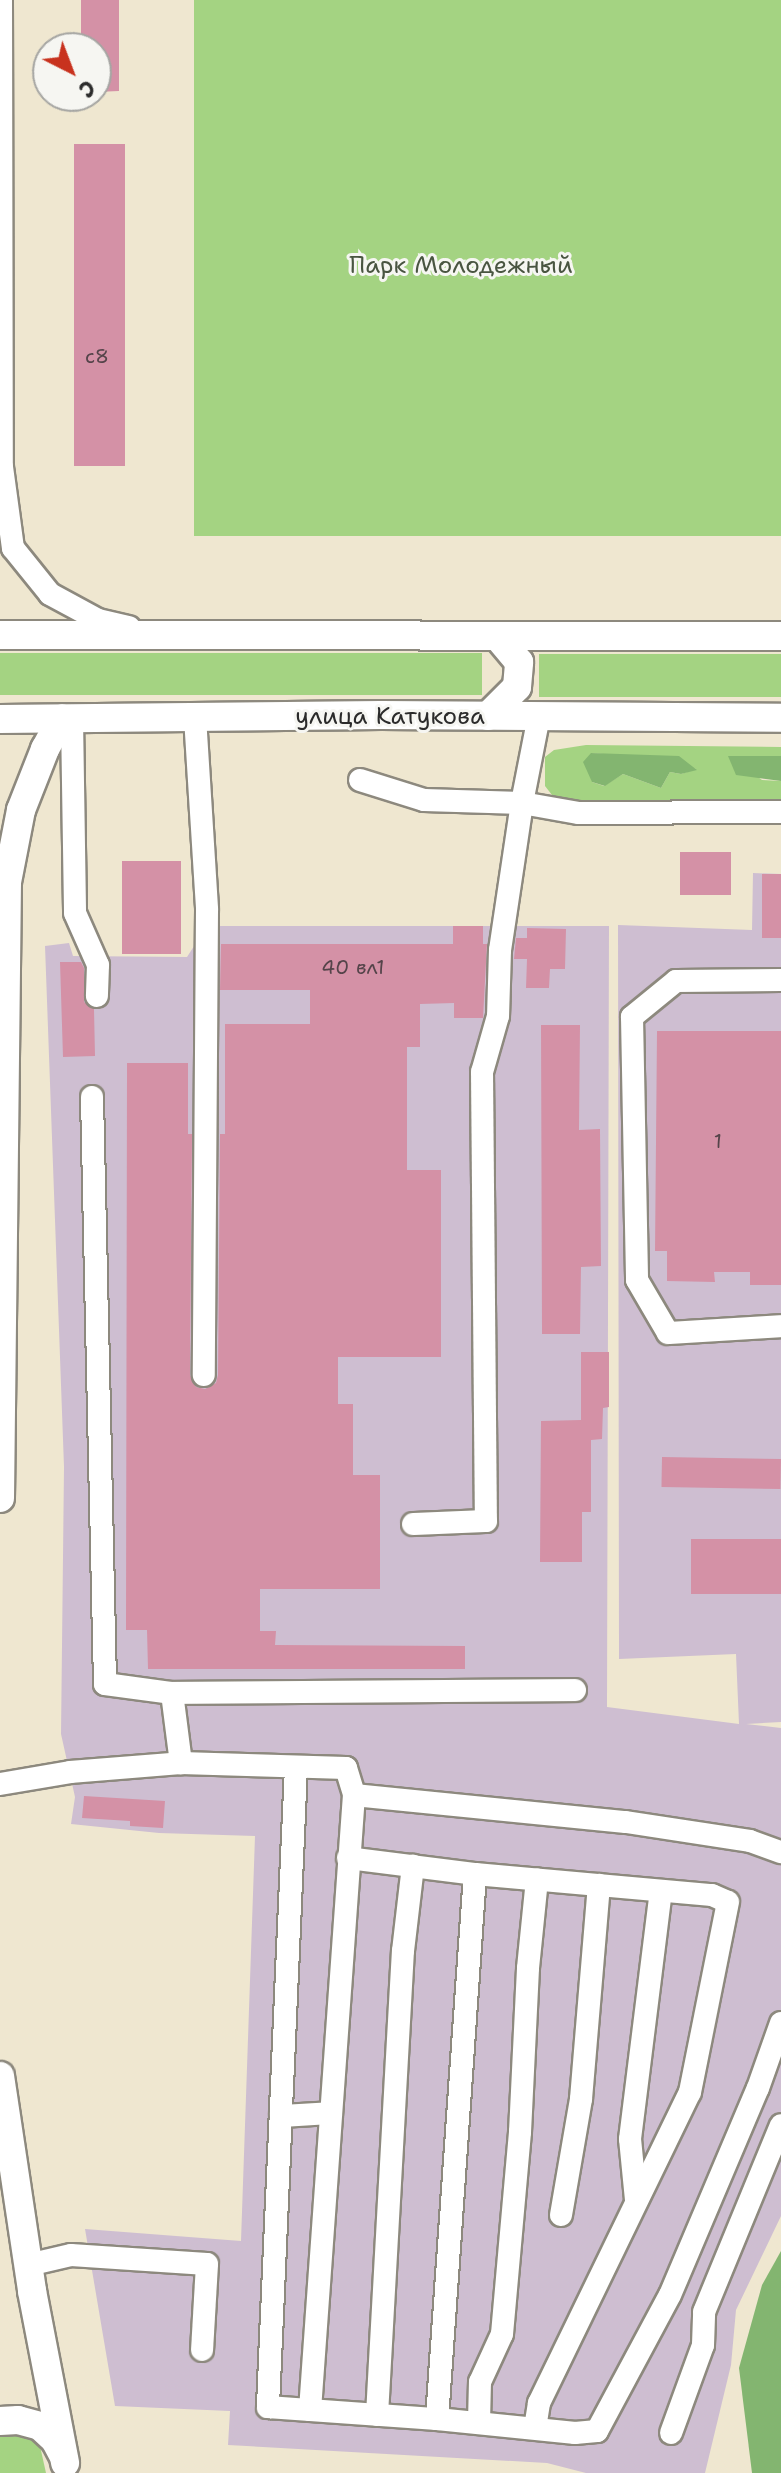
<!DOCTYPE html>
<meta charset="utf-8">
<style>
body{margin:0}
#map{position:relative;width:781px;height:2473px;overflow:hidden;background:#efe7d0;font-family:"Shantell Sans",sans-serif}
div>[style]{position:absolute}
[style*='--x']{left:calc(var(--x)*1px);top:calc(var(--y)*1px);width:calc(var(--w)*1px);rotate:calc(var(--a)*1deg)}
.industrial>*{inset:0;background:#cebed1}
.green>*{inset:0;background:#a4d382;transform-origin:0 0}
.forest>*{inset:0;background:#83b570}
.building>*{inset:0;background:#d491a6;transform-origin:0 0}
.roads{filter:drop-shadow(2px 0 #8d897e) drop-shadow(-2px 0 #8d897e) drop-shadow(0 2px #8d897e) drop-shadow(0 -2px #8d897e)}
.minor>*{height:22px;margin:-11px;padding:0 11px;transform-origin:11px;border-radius:11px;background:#fff}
.major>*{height:28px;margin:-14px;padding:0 14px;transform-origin:14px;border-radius:14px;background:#fff}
span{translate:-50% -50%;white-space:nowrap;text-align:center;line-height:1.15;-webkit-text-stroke:6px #f6f6f2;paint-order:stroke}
.number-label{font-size:20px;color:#55444a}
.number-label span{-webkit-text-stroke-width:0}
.park-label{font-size:24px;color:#495541}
.street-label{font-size:24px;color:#2b2b2b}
.north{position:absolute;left:32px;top:32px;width:80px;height:80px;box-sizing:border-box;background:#f6f6f2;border:2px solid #a5a5a2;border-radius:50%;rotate:138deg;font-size:22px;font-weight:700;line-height:32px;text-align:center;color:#2b2b2b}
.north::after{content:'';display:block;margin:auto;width:28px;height:36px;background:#c8321e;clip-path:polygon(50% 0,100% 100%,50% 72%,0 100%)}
</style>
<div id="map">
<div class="industrial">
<div style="clip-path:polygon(753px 873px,781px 874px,781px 1722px,746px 1724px,781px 1728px,781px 2216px,736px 2310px,731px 2365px,705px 2473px,586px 2473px,547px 2463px,228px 2445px,230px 2411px,115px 2406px,85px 2229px,241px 2241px,255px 1836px,159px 1833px,71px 1824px,75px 1797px,61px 1734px,64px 1467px,45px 946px,69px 943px,73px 956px,187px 957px,207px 926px,609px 926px,607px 1707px,739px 1724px,736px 1654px,619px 1659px,618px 925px,752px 930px)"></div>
</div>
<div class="green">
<div style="left:194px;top:0;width:587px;height:536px"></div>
<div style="left:0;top:653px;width:482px;height:42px"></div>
<div style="left:539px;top:654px;width:242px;height:43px"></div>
<div style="clip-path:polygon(evenodd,586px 745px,781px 747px,781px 756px,729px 756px,762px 780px,781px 781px,781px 801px,565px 800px,552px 795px,545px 786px,545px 757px,554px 750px,586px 745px,591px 753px,628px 756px,696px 769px,681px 774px,670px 772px,661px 788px,623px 774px,604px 786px,592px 782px,591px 753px)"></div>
<div style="clip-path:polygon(30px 2432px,40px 2446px,46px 2473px,0 2473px,0 2433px)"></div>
</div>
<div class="forest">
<div style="clip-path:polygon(591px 753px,679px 756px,697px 770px,681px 774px,670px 772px,661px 788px,623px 774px,605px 786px,592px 782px,583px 762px)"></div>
<div style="clip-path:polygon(728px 756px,781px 756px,781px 781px,736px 775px)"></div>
<div style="clip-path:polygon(781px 2251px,781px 2473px,752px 2473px,739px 2368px,762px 2285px)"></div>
</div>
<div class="building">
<div style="clip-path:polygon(81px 0,119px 0,119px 91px,96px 92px,96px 48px,81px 48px)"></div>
<div style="left:74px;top:144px;width:51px;height:322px"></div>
<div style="left:680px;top:852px;width:51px;height:43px"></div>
<div style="left:181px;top:861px;width:93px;height:59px;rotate:90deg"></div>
<div style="left:762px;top:874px;width:19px;height:64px"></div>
<div style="clip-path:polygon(453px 926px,483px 926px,483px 944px,487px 944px,483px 1018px,454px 1018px,454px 1003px,420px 1004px,420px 1047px,407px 1047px,407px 1170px,441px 1170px,441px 1357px,338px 1357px,338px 1404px,353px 1404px,353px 1475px,380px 1475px,380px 1589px,260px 1589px,260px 1631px,276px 1631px,275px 1645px,465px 1646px,465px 1669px,148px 1669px,147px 1630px,126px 1630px,127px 1063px,188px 1063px,188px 1134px,192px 1134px,190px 1375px,196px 1387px,205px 1389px,216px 1383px,218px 1375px,220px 1134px,225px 1134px,225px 1024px,310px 1024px,310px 990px,220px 990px,221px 944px,453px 944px)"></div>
<div style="clip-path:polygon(527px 928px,566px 929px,565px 969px,550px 969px,549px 988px,526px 988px,527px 959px,514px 959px,516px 938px,527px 938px)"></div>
<div style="clip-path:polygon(60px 962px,81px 962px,84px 968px,84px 1002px,94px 1009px,95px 1056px,63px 1057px)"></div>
<div style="clip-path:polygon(541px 1025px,580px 1025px,579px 1130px,600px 1129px,601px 1266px,581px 1267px,580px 1334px,542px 1334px)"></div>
<div style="clip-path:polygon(657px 1031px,781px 1031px,781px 1285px,750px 1285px,750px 1272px,714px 1272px,715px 1282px,667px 1281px,667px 1251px,655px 1251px)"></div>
<div style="clip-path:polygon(581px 1352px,609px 1352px,609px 1407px,603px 1408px,602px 1439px,591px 1440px,591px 1512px,582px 1512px,582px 1562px,540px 1562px,541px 1421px,581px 1420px)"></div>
<div style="left:662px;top:1457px;width:119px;height:30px;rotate:1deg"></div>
<div style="left:691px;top:1539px;width:90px;height:55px"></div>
<div style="clip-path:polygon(84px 1796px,165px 1801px,163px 1828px,130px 1826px,130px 1821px,82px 1818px)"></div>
</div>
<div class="roads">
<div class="minor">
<div style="--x:1;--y:0;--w:467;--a:89.9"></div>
<div style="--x:2;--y:467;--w:82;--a:82.3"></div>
<div style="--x:13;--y:548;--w:59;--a:51.2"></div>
<div style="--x:50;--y:594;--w:55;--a:28.4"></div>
<div style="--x:98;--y:620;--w:32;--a:13"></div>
<div style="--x:539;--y:716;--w:89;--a:101.1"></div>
<div style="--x:522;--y:803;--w:58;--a:10"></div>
<div style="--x:579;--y:813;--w:202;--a:-0.3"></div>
<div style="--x:195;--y:717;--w:193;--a:86.4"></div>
<div style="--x:207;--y:910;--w:465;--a:90.4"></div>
<div style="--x:72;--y:719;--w:194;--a:89.1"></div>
<div style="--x:75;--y:913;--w:57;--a:66.1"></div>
<div style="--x:98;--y:965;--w:31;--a:92"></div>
<div style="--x:360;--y:780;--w:67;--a:17.4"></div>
<div style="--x:424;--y:800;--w:98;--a:1.8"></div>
<div style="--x:522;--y:803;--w:149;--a:98.5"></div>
<div style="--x:500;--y:950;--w:66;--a:91.7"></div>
<div style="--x:498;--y:1016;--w:58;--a:105.9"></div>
<div style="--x:482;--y:1072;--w:449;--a:89.5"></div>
<div style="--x:486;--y:1521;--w:73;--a:177.6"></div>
<div style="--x:781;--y:980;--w:105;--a:179.5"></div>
<div style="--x:676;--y:981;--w:57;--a:140.7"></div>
<div style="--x:632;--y:1017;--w:263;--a:88.9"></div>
<div style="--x:637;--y:1280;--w:61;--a:59.7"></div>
<div style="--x:668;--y:1333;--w:113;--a:-3.5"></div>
<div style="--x:92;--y:1097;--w:587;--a:88.73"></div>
<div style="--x:105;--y:1684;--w:68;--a:7.7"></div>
<div style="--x:172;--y:1693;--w:71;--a:82.7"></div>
<div style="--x:172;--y:1693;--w:403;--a:-0.4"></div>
<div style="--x:296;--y:1767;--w:641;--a:92.51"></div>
<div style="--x:268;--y:2407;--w:169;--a:4.1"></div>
<div style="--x:437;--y:2419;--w:546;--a:-86.01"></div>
<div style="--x:475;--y:1874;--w:128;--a:-172.8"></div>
<div style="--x:0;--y:1784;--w:71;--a:-9.7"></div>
<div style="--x:70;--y:1772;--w:111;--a:-4.6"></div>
<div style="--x:181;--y:1763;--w:165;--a:1.7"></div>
<div style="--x:346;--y:1768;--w:28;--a:73"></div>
<div style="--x:354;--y:1795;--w:273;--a:5.7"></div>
<div style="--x:626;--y:1822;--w:125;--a:8.7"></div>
<div style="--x:750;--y:1841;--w:33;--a:20"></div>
<div style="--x:475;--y:1874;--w:238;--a:5.1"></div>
<div style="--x:712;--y:1895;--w:17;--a:24"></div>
<div style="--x:728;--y:1902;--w:194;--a:101.3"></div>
<div style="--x:690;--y:2092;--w:346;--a:115.9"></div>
<div style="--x:539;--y:2403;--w:24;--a:99"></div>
<div style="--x:281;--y:2116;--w:50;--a:-3.4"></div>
<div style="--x:636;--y:2200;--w:61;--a:-95.6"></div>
<div style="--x:630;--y:2139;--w:250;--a:-82.9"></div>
<div style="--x:561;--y:2215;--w:118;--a:-80.2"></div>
<div style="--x:581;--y:2099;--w:215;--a:-85.2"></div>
<div style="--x:28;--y:2265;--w:44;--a:-13.1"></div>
<div style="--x:71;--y:2255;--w:136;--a:3.8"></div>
<div style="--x:207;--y:2264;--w:86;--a:93.3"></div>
<div style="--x:310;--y:2410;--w:617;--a:-85.91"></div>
<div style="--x:377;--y:2415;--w:465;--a:-86.8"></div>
<div style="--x:403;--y:1951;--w:86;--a:-83.3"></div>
<div style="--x:437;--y:2419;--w:139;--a:5.8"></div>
<div style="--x:575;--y:2433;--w:22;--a:-5"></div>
<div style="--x:597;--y:2431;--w:154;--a:-61.8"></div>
<div style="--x:670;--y:2295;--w:225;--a:-67"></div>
<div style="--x:758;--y:2088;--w:69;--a:-70.5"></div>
<div style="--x:479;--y:2422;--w:40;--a:-88.6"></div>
<div style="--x:480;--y:2382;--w:53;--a:-65.4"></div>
<div style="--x:502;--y:2334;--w:203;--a:-84.9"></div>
<div style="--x:520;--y:2132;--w:164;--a:-87.2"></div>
<div style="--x:528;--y:1968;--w:89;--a:-84.2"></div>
<div style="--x:671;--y:2433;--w:94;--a:-70"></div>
<div style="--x:703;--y:2345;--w:33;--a:-88"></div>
<div style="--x:704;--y:2312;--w:202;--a:-67.6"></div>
</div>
<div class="major">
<div style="--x:0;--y:635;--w:781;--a:0.07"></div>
<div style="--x:488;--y:716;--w:41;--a:-45"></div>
<div style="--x:517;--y:687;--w:25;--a:-85"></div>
<div style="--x:519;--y:662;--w:33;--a:-130"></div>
<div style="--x:0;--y:719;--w:381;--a:-0.6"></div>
<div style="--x:381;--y:715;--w:400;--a:0.4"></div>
<div style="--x:0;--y:1498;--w:616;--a:-89.35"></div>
<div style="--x:7;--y:882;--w:73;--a:-79"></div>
<div style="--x:21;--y:810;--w:66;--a:-68.5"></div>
<div style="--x:45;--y:749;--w:35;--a:-61"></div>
<div style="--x:0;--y:2076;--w:217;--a:81.5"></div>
<div style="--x:32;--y:2291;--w:175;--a:79.1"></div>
<div style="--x:0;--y:2421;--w:18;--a:-3"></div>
<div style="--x:18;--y:2420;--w:23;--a:15"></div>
<div style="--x:40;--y:2426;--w:21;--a:43"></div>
<div style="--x:55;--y:2440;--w:15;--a:62"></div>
</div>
</div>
<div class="number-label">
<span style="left:97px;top:356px">с8</span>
<span style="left:353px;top:967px">40 вл1</span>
<span style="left:718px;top:1141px">1</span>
</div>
<div class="park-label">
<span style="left:461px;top:266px">Парк Молодежный</span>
</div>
<div class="street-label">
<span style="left:390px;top:717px">улица Катукова</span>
</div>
<div class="north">С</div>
</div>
